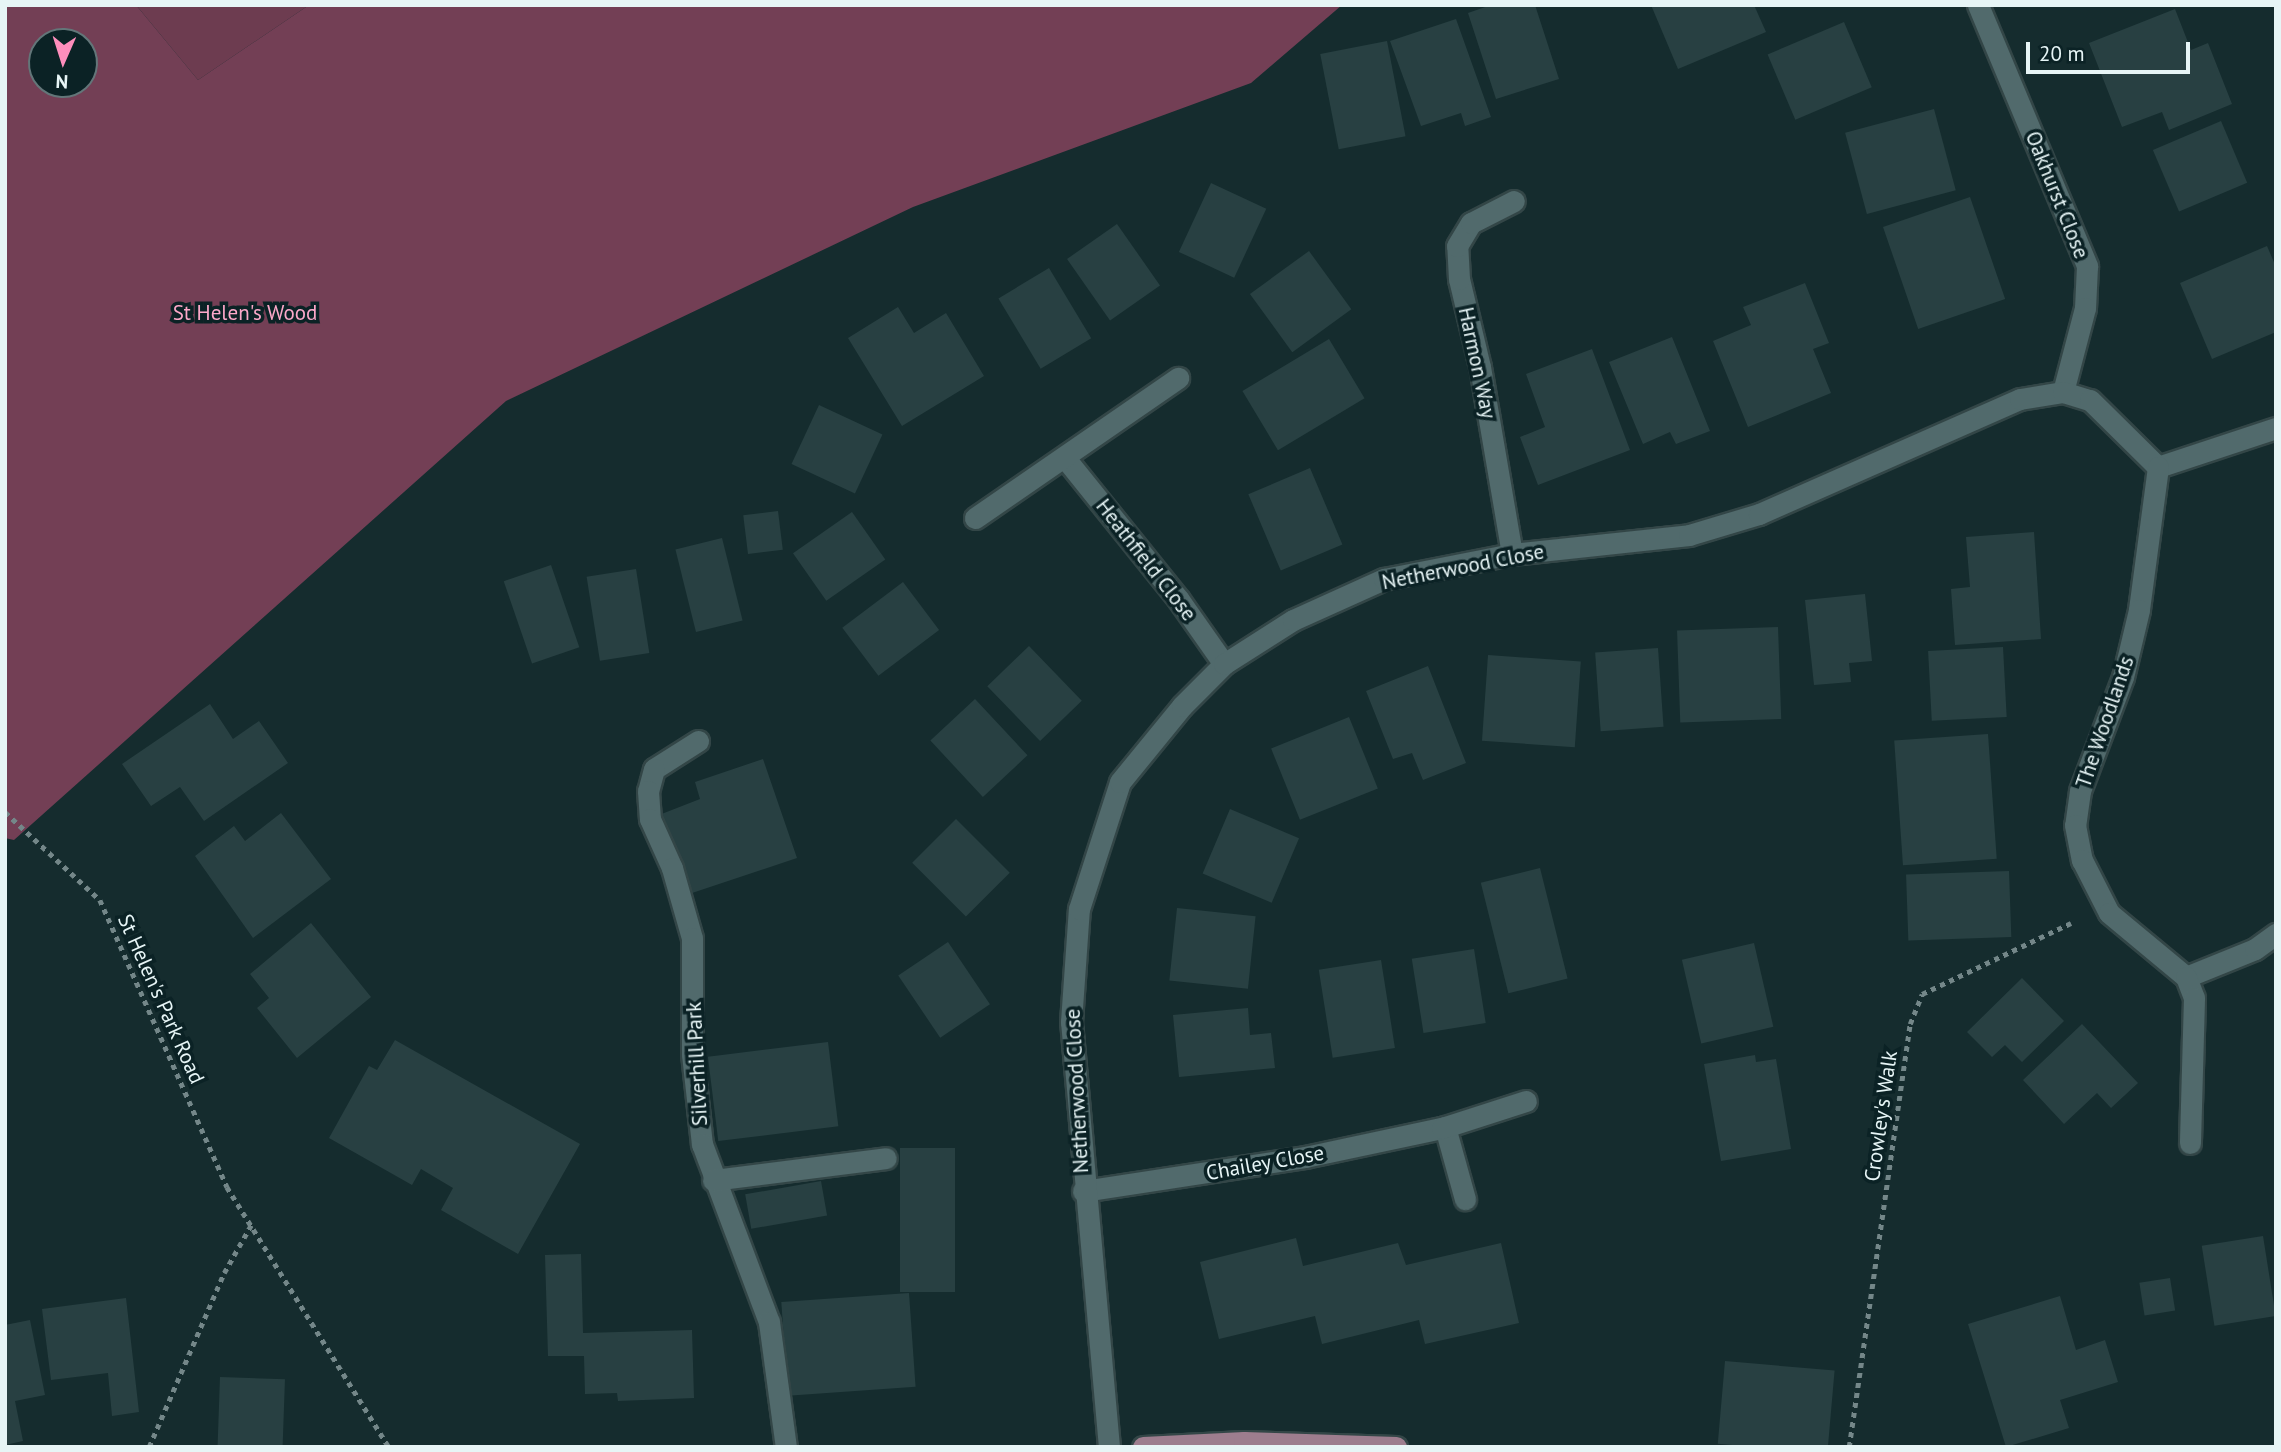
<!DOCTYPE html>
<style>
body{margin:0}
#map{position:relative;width:2281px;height:1452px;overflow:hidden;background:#152c2e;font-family:"PT Sans",sans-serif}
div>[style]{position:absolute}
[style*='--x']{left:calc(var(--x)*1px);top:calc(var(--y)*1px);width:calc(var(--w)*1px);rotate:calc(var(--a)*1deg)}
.green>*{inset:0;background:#6d3c50}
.forest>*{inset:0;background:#733f55}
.building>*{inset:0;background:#284042;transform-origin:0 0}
.path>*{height:4.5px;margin-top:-2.25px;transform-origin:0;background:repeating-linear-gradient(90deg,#748789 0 5px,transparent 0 10px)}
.roads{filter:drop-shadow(2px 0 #334647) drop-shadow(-2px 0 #334647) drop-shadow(0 2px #334647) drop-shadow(0 -2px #334647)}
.minor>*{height:21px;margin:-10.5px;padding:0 10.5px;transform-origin:10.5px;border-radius:10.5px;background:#516a6c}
.major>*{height:21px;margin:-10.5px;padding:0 10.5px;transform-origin:10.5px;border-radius:10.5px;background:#9d7d8e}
span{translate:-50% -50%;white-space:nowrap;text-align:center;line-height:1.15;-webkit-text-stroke:7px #0b2225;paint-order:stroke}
.street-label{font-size:21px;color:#e7f5f6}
.park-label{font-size:21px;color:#fca8c9}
.frame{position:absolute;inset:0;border:7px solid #e7f5f6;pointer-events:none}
.north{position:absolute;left:28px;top:28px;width:70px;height:70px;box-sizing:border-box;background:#0b2225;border:2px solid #637679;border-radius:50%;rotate:183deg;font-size:19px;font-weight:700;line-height:28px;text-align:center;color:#e7f5f6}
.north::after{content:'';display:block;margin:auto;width:24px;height:32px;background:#fe8ebc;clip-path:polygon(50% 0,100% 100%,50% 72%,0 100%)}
.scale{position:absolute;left:2026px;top:42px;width:164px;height:32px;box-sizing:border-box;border:4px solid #e7f5f6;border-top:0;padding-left:9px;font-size:21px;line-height:24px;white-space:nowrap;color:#e7f5f6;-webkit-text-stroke:5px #0b2225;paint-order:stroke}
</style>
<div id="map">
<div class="green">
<div style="clip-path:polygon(136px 5px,309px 5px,198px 80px)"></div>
</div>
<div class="forest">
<div style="clip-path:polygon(evenodd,5px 5px,136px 5px,198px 80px,309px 5px,1342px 5px,1251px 83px,913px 207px,506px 401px,14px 840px,5px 838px,5px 5px,42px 42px,84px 42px,84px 84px,42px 84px,42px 42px)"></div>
</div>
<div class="building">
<div style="clip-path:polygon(1491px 5px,1535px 5px,1559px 79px,1496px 99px,1468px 13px)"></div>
<div style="clip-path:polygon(1651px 5px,1754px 5px,1766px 32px,1678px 69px)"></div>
<div style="clip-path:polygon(2175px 9px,2191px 50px,2208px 43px,2232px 104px,2169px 130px,2162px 112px,2122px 127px,2089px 43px)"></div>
<div style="clip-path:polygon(1456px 19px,1491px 117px,1465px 126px,1461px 113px,1421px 126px,1390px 41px)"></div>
<div style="left:1844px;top:22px;width:71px;height:83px;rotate:67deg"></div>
<div style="left:1387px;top:41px;width:97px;height:68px;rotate:79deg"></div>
<div style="left:1934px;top:109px;width:84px;height:92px;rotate:75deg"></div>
<div style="left:2221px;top:121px;width:67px;height:74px;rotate:67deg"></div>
<div style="left:1211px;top:183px;width:61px;height:76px;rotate:25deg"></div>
<div style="left:1970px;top:197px;width:108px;height:92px;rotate:71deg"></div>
<div style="left:1117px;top:224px;width:75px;height:61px;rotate:55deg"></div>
<div style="clip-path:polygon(2267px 246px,2276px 267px,2276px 332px,2212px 359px,2180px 283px)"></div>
<div style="left:1309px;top:251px;width:72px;height:73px;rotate:54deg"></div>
<div style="left:1049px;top:268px;width:82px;height:59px;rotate:59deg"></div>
<div style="clip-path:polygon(1805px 283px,1829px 343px,1813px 349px,1831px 393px,1748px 427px,1713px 341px,1751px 325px,1743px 307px)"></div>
<div style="clip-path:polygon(898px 307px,914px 333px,946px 313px,984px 376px,902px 426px,848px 338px)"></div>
<div style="clip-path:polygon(1672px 337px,1710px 431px,1676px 444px,1670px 432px,1643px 444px,1609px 362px)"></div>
<div style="left:1329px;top:339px;width:69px;height:101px;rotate:59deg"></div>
<div style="clip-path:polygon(1592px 349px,1630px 450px,1538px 485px,1520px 437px,1545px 427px,1526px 374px)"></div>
<div style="left:819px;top:405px;width:70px;height:65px;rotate:25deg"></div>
<div style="left:1310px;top:468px;width:83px;height:67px;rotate:67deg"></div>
<div style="left:778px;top:511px;width:39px;height:35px;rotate:83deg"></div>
<div style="left:852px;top:512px;width:58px;height:72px;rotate:55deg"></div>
<div style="clip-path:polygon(2034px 532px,2041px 639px,1955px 645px,1951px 589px,1970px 587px,1966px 537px)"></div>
<div style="left:722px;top:538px;width:85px;height:48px;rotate:76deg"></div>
<div style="left:551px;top:565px;width:87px;height:50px;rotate:71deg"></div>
<div style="left:636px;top:569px;width:85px;height:50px;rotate:81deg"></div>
<div style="left:903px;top:582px;width:60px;height:76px;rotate:53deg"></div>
<div style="clip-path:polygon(1865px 594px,1872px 661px,1849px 663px,1851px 682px,1814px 685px,1805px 600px)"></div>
<div style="left:1778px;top:627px;width:92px;height:101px;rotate:88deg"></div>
<div style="left:1029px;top:646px;width:76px;height:58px;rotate:46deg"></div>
<div style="left:2003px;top:647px;width:70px;height:75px;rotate:87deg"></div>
<div style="left:1658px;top:648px;width:79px;height:63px;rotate:86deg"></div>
<div style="left:1488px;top:655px;width:93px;height:86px;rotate:4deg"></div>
<div style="clip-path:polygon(1428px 666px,1466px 763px,1423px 780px,1412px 753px,1393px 759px,1366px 691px)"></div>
<div style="left:975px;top:699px;width:77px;height:61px;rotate:47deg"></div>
<div style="clip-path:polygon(210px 704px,233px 739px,259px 721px,288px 763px,204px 821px,180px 787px,151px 806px,122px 764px)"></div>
<div style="left:1349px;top:717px;width:77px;height:84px;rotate:68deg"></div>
<div style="left:1988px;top:734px;width:125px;height:94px;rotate:86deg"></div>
<div style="clip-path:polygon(763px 759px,797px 858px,689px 894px,659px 815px,700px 799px,695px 782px)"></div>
<div style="left:1230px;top:809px;width:75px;height:70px;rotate:23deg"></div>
<div style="clip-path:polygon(281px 813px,331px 879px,253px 938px,195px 856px,234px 826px,245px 841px)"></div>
<div style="left:956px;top:819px;width:76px;height:62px;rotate:45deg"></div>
<div style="left:1540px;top:868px;width:114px;height:61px;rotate:76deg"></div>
<div style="left:2009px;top:871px;width:66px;height:103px;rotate:88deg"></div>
<div style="left:1177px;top:908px;width:79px;height:73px;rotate:6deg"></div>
<div style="clip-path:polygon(311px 923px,371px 997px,297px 1058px,257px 1008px,269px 998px,250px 974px)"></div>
<div style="left:948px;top:942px;width:75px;height:60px;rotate:56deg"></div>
<div style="left:1754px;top:943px;width:86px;height:74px;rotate:77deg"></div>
<div style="left:1474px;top:949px;width:75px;height:63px;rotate:81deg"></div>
<div style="left:1381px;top:960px;width:89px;height:63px;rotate:81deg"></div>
<div style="clip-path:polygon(2022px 978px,2064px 1021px,2022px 1062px,2005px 1045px,1992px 1057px,1967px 1032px)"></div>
<div style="clip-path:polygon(1248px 1008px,1250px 1035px,1271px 1033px,1275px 1068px,1179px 1077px,1173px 1015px)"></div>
<div style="clip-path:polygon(2082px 1024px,2138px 1083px,2111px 1108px,2097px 1093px,2064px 1124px,2023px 1080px)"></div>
<div style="clip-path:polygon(395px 1040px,580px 1144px,518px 1254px,441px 1210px,453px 1188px,421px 1169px,412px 1185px,329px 1138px,369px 1066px,377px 1070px)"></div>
<div style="left:828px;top:1042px;width:85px;height:121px;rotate:83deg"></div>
<div style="clip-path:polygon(1755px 1055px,1756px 1062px,1776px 1059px,1791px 1149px,1721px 1161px,1704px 1064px)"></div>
<div style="left:900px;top:1148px;width:55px;height:144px"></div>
<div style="left:821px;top:1181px;width:35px;height:77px;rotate:80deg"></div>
<div style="left:2263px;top:1236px;width:81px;height:62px;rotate:81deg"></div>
<div style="clip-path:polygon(1296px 1238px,1303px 1266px,1398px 1243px,1406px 1265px,1501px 1243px,1519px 1323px,1425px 1344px,1419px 1320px,1322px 1344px,1315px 1316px,1219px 1339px,1200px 1262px)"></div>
<div style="clip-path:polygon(581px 1254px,583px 1333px,692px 1330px,694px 1398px,618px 1401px,617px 1393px,585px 1394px,584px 1356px,548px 1356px,545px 1255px)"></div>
<div style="left:2170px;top:1278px;width:33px;height:31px;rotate:81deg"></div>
<div style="left:909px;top:1293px;width:94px;height:128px;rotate:86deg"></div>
<div style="clip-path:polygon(2060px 1296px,2076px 1350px,2105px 1340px,2118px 1382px,2060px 1400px,2069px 1428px,2006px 1447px,1968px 1324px)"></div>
<div style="clip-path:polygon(126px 1298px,139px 1412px,112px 1416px,108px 1373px,51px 1380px,42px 1309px)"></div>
<div style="clip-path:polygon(30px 1320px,45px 1395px,15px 1401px,23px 1441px,5px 1445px,5px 1325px)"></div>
<div style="left:1725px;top:1361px;width:110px;height:83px;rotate:5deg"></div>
<div style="left:220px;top:1377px;width:65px;height:70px;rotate:2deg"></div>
</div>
<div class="path">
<div style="--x:5;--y:812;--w:129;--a:42.8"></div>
<div style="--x:100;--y:900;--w:314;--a:66.1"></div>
<div style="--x:227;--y:1187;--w:306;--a:58.1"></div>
<div style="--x:149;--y:1447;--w:189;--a:-66.7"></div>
<div style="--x:224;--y:1273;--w:55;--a:-60.6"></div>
<div style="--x:1849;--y:1447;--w:427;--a:-81.8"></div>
<div style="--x:1910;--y:1024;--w:32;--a:-68"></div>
<div style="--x:1922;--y:994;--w:165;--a:-25.5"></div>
</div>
<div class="roads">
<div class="minor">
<div style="--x:1978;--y:5;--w:283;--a:67.3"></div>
<div style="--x:2087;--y:266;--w:42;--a:92.7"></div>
<div style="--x:2085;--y:308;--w:87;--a:104.7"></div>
<div style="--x:1065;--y:458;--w:182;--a:51.2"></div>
<div style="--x:1179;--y:600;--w:78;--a:54.9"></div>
<div style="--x:2158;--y:467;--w:124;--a:-18.3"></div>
<div style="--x:975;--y:518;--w:247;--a:-34.6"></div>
<div style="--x:1512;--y:554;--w:190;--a:-99.7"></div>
<div style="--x:1480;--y:367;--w:90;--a:-103.4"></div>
<div style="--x:1459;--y:279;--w:33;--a:-93"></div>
<div style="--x:1457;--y:246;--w:27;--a:-59"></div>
<div style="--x:1471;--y:223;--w:48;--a:-27.1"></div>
<div style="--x:698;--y:741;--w:52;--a:147.5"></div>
<div style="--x:654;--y:769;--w:23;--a:105"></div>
<div style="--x:648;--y:791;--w:28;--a:86"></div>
<div style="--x:650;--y:819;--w:54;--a:65.8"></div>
<div style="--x:672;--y:868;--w:73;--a:74.1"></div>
<div style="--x:692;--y:938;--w:116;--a:90"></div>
<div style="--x:692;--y:1054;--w:91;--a:83.7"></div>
<div style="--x:702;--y:1144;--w:190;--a:69.4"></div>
<div style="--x:769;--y:1322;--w:126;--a:82.3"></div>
<div style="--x:2186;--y:977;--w:74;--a:-22.1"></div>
<div style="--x:2255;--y:949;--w:26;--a:-36"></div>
<div style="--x:1445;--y:1127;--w:75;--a:74.5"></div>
<div style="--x:713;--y:1180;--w:174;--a:-7.2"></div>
<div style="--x:1083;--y:1191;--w:225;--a:-8.7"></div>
<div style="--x:1305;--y:1157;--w:140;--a:-12"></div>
<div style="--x:1442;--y:1128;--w:88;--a:-17.8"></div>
<div style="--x:1109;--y:1447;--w:427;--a:-95.1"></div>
<div style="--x:1071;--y:1022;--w:113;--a:-86"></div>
<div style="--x:1079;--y:909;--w:133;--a:-72.1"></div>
<div style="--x:1120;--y:782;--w:98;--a:-50.8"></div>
<div style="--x:1182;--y:706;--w:59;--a:-45"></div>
<div style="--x:1224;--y:664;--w:82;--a:-32.5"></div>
<div style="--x:1293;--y:620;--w:100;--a:-24.3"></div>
<div style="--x:1384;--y:579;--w:130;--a:-11.1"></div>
<div style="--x:1512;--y:554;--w:178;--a:-6.1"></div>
<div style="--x:1689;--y:535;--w:73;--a:-16.7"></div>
<div style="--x:1759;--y:514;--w:285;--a:-23.8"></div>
<div style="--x:2020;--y:399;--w:44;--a:-9.2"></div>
<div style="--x:2063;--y:392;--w:28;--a:17"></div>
<div style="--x:2090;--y:400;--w:95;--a:44.6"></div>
<div style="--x:2158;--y:467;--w:144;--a:97.6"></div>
<div style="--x:2139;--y:610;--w:69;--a:103.4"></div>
<div style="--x:2123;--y:677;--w:122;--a:110.7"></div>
<div style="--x:2080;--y:791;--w:34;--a:98"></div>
<div style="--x:2075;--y:825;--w:36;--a:79"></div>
<div style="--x:2082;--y:860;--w:59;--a:63"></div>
<div style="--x:2109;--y:913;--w:100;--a:39.7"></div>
<div style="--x:2186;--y:977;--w:22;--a:69"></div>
<div style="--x:2194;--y:998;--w:145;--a:91.6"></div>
</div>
<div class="major">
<div style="--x:1143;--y:1447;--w:101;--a:-2.8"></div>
<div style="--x:1244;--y:1442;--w:152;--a:1.9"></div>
</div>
</div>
<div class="street-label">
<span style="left:2057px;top:195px;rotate:68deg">Oakhurst Close</span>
<span style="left:1477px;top:363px;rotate:78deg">Harmon Way</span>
<span style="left:1146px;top:560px;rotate:52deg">Heathfield Close</span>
<span style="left:1463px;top:567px;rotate:-11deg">Netherwood Close</span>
<span style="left:2105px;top:722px;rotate:-71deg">The Woodlands</span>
<span style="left:161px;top:999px;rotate:66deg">St Helen's Park Road</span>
<span style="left:697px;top:1064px;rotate:-93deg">Silverhill Park</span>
<span style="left:1077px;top:1091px;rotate:-93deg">Netherwood Close</span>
<span style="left:1881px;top:1116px;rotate:-82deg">Crowley's Walk</span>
<span style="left:1265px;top:1163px;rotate:-10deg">Chailey Close</span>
</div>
<div class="park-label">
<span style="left:245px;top:313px">St Helen's Wood</span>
</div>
<div class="frame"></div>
<div class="north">N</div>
<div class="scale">20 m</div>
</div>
